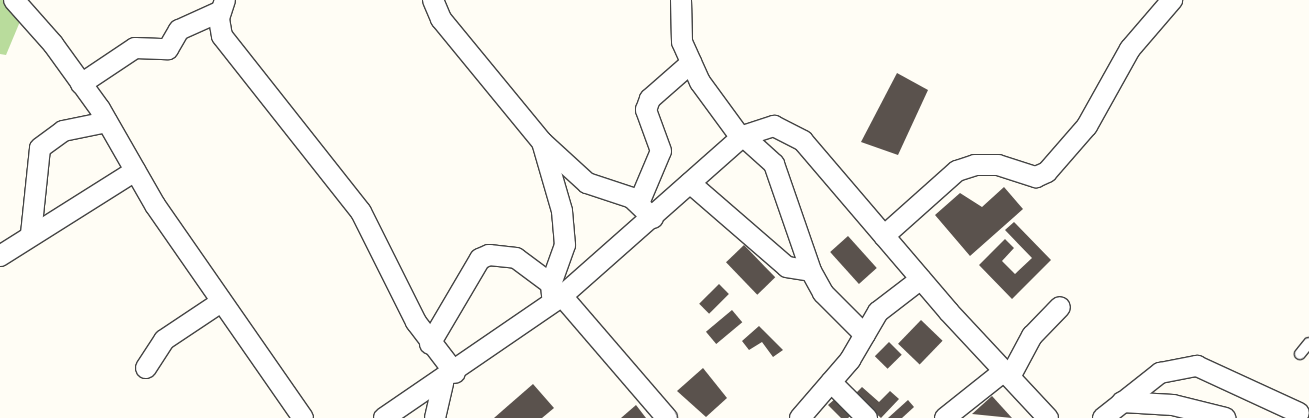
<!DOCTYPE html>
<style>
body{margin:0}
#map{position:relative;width:1309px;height:418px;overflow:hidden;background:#fffdf5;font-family:"Zilla Slab",serif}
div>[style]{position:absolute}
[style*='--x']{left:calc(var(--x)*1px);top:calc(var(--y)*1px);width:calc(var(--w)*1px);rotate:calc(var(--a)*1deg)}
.forest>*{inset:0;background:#b9dc9c}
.building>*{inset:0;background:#5a524d;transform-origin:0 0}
.roads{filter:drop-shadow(1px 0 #444) drop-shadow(-1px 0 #444) drop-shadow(0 1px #444) drop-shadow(0 -1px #444)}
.lane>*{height:10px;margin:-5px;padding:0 5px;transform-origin:5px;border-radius:5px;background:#fff}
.street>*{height:20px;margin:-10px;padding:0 10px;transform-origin:10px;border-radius:10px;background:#fff}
span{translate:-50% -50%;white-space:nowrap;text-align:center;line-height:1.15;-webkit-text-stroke:5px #fff;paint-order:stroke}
</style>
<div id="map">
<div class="forest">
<div style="clip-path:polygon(0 0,29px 0,6px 55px,0 54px)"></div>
</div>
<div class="building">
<div style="clip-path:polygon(897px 73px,928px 90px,898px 155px,861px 142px)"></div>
<div style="clip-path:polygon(1004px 187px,1023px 209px,970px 256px,935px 215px,960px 193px,982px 207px)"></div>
<div style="clip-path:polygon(1014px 222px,1051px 260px,1012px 299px,979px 265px,1005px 239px,1014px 248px,1002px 261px,1015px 274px,1032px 258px,1005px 230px)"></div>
<div style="left:848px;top:236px;width:43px;height:24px;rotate:48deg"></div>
<div style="left:744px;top:245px;width:45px;height:25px;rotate:46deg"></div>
<div style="left:719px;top:284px;width:14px;height:28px;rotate:45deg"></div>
<div style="left:732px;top:310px;width:16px;height:34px;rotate:50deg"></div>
<div style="left:921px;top:320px;width:30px;height:33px;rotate:44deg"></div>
<div style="clip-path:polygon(759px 326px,783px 350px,773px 357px,762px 342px,749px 350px,742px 341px)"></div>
<div style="left:889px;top:342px;width:18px;height:20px;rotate:45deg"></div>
<div style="clip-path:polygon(703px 368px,727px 398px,706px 417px,677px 391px)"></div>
<div style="clip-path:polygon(533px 384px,554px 408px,542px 418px,494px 418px)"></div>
<div style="clip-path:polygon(862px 387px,879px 402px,890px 391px,899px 399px,881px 418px,855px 394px)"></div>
<div style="clip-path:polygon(992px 396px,1012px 418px,972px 414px)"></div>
<div style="clip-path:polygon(836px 398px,853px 414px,848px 418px,841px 418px,828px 405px)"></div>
<div style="clip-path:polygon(908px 400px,914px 407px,902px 418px,888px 418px)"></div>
<div style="clip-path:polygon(636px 405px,646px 418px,621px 418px)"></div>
</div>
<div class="roads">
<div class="lane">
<div style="--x:1300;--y:354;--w:14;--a:-51"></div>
</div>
<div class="street">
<div style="--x:14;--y:0;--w:59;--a:48.4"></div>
<div style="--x:53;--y:44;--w:80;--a:54.1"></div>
<div style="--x:100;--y:109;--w:111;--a:60.2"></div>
<div style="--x:155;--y:205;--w:259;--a:55.2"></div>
<div style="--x:225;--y:0;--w:20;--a:108"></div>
<div style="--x:219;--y:19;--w:17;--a:80"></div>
<div style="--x:222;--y:36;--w:224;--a:51.7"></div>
<div style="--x:361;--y:212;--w:123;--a:63.4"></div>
<div style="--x:416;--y:322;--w:64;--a:52.6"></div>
<div style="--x:433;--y:0;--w:21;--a:67"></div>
<div style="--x:441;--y:19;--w:159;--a:50.6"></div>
<div style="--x:542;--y:142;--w:61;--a:42.3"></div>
<div style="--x:587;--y:183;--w:47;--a:18.4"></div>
<div style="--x:632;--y:198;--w:29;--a:44"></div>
<div style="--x:681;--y:0;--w:42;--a:88.6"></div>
<div style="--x:682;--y:42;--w:44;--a:65.8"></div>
<div style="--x:700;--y:82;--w:69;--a:53.8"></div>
<div style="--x:81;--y:84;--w:65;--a:-33.7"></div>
<div style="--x:135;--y:48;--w:33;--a:2"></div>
<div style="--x:168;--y:49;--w:22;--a:-60"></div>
<div style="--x:179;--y:30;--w:46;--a:-24.3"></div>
<div style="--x:743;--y:136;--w:42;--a:42.1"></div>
<div style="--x:774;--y:164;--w:113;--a:70.9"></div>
<div style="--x:811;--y:271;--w:25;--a:61"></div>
<div style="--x:823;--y:293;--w:59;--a:45"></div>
<div style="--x:542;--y:142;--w:72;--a:73.8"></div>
<div style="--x:562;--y:211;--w:34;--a:85"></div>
<div style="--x:565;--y:245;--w:41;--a:109.7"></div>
<div style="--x:551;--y:284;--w:12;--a:85"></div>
<div style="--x:690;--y:183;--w:128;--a:40.9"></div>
<div style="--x:787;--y:267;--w:24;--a:9"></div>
<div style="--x:639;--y:203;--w:56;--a:-67.1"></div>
<div style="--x:661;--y:151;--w:44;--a:-110.1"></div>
<div style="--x:646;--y:110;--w:12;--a:-70"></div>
<div style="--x:650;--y:99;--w:55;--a:-41.3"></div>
<div style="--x:31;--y:234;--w:86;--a:-84"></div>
<div style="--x:40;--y:148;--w:29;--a:-36"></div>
<div style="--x:63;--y:131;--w:45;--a:-11.6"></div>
<div style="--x:884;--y:236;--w:98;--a:-41.7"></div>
<div style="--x:957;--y:171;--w:19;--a:-18"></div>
<div style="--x:975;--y:165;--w:23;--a:0"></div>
<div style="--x:998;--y:165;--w:40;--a:18"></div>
<div style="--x:1036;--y:177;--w:12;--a:-24"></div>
<div style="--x:1047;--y:172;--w:61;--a:-49"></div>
<div style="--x:1087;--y:126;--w:88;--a:-60.8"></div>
<div style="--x:1130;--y:49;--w:65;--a:-49.4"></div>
<div style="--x:0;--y:256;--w:160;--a:-32.2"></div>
<div style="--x:562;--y:296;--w:161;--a:49.3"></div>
<div style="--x:430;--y:344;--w:99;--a:-59.5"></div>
<div style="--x:480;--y:259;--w:10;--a:-24"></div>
<div style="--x:489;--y:255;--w:27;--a:6"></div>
<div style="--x:516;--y:258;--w:44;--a:36.6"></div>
<div style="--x:146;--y:368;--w:33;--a:-57"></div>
<div style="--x:164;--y:340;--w:69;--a:-33.7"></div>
<div style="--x:1010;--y:377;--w:47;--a:-61.8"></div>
<div style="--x:1032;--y:336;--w:40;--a:-46"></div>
<div style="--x:831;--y:382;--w:51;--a:45"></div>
<div style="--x:1122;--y:402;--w:51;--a:3.4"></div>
<div style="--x:1173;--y:405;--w:54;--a:14"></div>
<div style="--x:384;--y:418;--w:216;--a:-34.4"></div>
<div style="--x:562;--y:296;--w:242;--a:-41.5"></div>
<div style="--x:743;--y:136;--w:33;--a:-18"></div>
<div style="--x:774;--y:126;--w:33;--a:27"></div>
<div style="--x:803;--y:141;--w:225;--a:49.5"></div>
<div style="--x:949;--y:312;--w:145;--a:47"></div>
<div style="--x:435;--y:418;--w:37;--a:-77"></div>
<div style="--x:800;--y:418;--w:77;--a:-49.2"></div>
<div style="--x:850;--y:360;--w:56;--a:-59.7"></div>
<div style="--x:878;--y:312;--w:54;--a:-37.5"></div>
<div style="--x:945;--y:418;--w:75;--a:-38.5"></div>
<div style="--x:1103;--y:418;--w:73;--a:-38.3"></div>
<div style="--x:1160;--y:373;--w:38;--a:-11"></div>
<div style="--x:1197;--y:366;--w:112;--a:24.7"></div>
</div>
</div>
</div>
